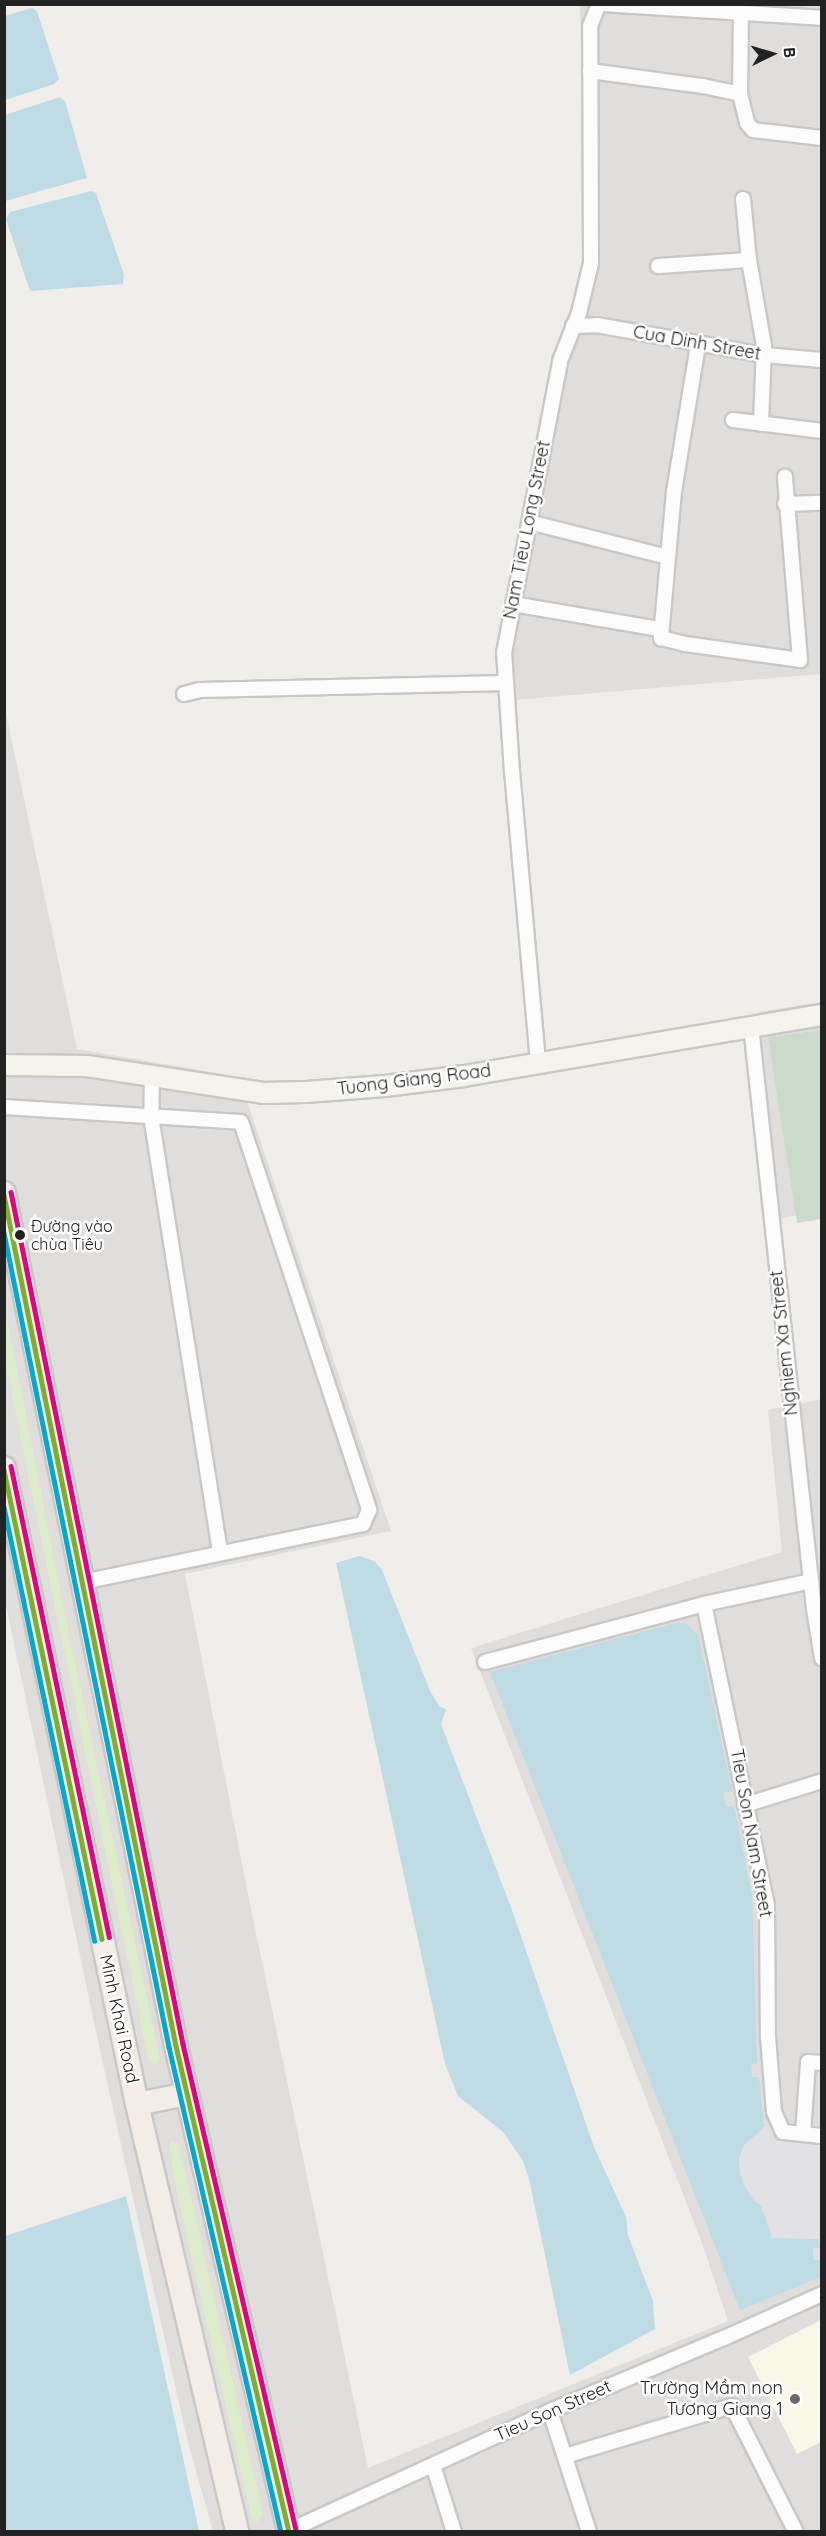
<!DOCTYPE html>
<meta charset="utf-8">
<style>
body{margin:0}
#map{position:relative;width:826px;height:2536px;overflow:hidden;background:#f0eeeb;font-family:Quicksand,sans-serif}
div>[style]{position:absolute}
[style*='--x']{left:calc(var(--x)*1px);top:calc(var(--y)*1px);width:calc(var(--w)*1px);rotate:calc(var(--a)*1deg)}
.residential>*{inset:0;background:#dfdedc}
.education>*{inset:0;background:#f8f7e8}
.grass>*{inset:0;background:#ddeccb}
.cemetery>*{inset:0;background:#cadbca}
.plaza>*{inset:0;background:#e2e1e5}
.water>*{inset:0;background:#bfdbe3}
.roads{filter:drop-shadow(2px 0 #c9c8c7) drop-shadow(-2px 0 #c9c8c7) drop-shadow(0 2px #c9c8c7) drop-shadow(0 -2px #c9c8c7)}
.minor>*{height:14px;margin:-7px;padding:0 7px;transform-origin:7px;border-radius:7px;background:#fdfcfc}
.secondary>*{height:20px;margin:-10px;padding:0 10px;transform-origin:10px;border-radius:10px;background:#f4f4ed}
.primary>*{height:22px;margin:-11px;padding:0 11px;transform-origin:11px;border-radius:11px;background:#f3ede7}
.bus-1>*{height:4.5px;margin:-2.25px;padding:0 2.25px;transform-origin:2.25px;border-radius:2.25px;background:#7eae2d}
.bus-2>*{height:4.5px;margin:-2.25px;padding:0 2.25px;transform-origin:2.25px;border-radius:2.25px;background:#00a9ce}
.bus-3>*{height:4.5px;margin:-2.25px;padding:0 2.25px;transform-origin:2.25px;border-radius:2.25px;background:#e5007d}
.dots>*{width:16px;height:16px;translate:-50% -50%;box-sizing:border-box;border:3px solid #fff;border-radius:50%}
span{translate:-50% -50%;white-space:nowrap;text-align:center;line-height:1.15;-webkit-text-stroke:5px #fff;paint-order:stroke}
.bus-label{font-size:16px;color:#222}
.left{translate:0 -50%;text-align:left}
.street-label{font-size:18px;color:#222}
.poi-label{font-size:18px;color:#222}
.right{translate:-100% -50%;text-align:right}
.frame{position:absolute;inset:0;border:6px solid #222;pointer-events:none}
.north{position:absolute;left:742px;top:24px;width:60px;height:60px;-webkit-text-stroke:4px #fff;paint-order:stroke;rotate:85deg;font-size:16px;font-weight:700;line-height:24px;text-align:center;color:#222}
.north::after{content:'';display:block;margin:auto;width:21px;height:27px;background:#222;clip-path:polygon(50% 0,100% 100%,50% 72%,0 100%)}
</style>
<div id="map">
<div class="residential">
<div style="clip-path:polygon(580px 5px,821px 5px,821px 674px,503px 701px,569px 328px,586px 313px)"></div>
<div style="clip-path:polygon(4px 704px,77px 1049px,239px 1077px,391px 1531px,185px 1574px,251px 1909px,368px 2468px,728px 2321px,702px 2243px,471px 1648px,782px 1552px,768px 1410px,821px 1399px,821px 2531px,213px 2531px,188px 2443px,101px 2055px,5px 1601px)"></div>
<div style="clip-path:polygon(821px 1002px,821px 1209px,780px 1219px,759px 1012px)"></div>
</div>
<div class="education">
<div style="clip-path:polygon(821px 2320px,821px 2442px,797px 2454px,748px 2357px)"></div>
</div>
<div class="grass">
<div style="clip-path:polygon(4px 1304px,73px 1653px,160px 2059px,155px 2066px,148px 2059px,5px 1363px)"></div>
<div style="clip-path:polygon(171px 2141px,179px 2144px,263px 2515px,257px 2522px,254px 2522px,251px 2516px,178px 2198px,169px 2148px)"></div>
</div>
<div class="cemetery">
<div style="clip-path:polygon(821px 1030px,821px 1219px,797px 1223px,768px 1038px)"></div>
</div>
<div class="plaza">
<div style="clip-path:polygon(764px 2127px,769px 2127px,770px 2140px,821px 2141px,821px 2264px,821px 2260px,814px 2260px,813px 2248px,821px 2247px,772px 2238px,764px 2211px,743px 2185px,739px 2158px,743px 2146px)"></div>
</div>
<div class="water">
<div style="clip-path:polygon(32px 8px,37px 11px,59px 79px,54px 84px,5px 100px,5px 16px)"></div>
<div style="clip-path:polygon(60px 97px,65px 101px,87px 178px,5px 201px,5px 115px)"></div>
<div style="clip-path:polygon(91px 191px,96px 193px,124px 275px,123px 284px,30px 291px,6px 219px,10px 212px)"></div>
<div style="clip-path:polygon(359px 1556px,374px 1561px,382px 1570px,430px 1691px,440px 1707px,446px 1709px,441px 1724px,512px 1910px,594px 2147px,626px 2217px,628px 2235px,653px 2301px,655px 2329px,570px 2375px,529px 2179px,523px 2161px,503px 2132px,458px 2096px,445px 2064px,336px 1563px)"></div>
<div style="clip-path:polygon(676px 1623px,685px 1623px,698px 1634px,732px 1791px,723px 1793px,726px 1807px,734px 1806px,752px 1896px,757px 2063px,751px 2064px,752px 2077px,759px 2077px,764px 2127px,743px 2146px,739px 2158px,739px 2171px,744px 2185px,753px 2200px,761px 2206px,772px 2238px,818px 2239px,821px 2248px,813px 2248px,814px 2260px,821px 2260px,821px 2277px,740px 2310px,490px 1672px)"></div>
<div style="clip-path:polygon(126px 2196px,199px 2531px,5px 2531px,5px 2236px)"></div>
</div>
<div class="roads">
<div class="minor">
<div style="--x:601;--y:4;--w:221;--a:3.6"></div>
<div style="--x:590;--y:71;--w:114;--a:7.6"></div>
<div style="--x:703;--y:86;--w:38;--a:12"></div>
<div style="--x:740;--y:94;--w:30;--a:76"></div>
<div style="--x:747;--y:123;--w:9;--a:49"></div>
<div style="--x:753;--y:130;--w:69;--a:6.6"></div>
<div style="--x:740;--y:94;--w:81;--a:-89.3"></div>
<div style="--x:743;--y:199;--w:61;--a:84.4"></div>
<div style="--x:749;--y:260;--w:87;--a:80.1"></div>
<div style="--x:764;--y:346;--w:78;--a:92.2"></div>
<div style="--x:658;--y:266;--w:91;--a:-3.8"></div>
<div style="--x:573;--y:326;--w:24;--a:-2"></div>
<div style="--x:597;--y:325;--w:170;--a:10.2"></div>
<div style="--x:764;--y:355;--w:58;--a:4.9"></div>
<div style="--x:698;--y:345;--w:148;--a:99.3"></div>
<div style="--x:674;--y:491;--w:148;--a:95.1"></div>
<div style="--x:661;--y:638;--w:25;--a:14"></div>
<div style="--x:685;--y:644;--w:116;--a:7.9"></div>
<div style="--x:800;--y:660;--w:184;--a:-94.7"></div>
<div style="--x:733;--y:420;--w:90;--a:7"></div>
<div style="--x:785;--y:504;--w:37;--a:-2"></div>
<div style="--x:529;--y:522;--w:142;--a:14.2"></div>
<div style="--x:513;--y:604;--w:149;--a:9.7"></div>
<div style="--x:184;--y:694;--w:16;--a:-14"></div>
<div style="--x:200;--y:690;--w:306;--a:-1.3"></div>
<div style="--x:751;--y:1026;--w:586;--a:83.83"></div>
<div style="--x:814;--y:1609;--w:50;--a:80.7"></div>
<div style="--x:538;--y:1062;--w:291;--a:-95.1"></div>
<div style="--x:512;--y:772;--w:119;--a:-93.8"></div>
<div style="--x:504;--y:653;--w:297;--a:-79.1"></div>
<div style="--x:560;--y:361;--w:52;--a:-68.4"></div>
<div style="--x:579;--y:313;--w:51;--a:-76.5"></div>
<div style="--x:591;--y:263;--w:237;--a:-90.2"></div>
<div style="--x:590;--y:26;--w:24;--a:-68"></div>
<div style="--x:152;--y:1077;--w:39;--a:91"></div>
<div style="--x:151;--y:1116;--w:442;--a:81"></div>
<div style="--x:4;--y:1107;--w:237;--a:3.6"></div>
<div style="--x:241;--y:1122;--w:409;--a:71.7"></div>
<div style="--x:369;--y:1510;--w:15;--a:113"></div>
<div style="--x:363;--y:1524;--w:285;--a:168.3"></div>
<div style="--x:811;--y:1581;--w:109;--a:167.9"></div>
<div style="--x:704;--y:1604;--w:308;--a:78.2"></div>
<div style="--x:767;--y:1905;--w:132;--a:89.6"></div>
<div style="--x:768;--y:2037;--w:75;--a:85.4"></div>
<div style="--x:774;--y:2112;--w:22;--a:66"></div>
<div style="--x:783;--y:2132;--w:39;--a:6"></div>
<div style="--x:485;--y:1662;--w:227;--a:-14.8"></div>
<div style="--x:745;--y:1805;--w:81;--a:-17.3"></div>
<div style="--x:803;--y:2134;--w:72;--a:-86"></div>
<div style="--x:808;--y:2062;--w:14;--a:4"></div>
<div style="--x:550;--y:2411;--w:127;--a:72.1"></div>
<div style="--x:565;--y:2456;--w:174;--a:-16.7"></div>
<div style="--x:732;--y:2406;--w:141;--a:63.1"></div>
<div style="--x:433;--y:2465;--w:70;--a:72.6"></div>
<div style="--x:286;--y:2532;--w:290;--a:-24.6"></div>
<div style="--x:550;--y:2411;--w:189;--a:-22.8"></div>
<div style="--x:724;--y:2338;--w:107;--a:-24.2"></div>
</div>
<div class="secondary">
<div style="--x:4;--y:1065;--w:83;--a:0.7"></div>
<div style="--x:87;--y:1066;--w:178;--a:8.7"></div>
<div style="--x:263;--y:1093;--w:43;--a:-1.3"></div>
<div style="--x:306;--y:1092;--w:79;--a:-4.3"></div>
<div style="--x:385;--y:1086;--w:80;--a:-7.2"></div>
<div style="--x:464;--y:1076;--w:363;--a:-9.7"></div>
</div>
<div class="primary">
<div style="--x:4;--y:1193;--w:870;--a:78.6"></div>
<div style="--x:176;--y:2046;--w:499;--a:76.9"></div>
<div style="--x:4;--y:1468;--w:650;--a:78.19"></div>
<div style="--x:137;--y:2104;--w:440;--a:76.8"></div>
<div style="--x:137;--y:2104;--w:51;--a:-11.3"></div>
</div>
</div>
<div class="bus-1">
<div style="--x:4;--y:1195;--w:868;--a:78.57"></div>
<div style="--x:176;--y:2046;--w:499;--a:76.9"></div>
<div style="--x:4;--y:1470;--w:479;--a:78.2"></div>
</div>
<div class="bus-2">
<div style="--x:4;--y:1233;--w:831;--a:78.54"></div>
<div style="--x:169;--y:2047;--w:498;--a:77"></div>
<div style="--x:4;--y:1507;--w:443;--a:78.2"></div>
</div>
<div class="bus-3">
<div style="--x:11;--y:1192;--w:869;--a:78.59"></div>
<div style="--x:183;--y:2044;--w:499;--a:76.9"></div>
<div style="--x:11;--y:1466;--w:481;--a:78.2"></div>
</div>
<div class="dots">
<div style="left:20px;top:1235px;background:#222"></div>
<div style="left:795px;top:2399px;background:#6a6968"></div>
</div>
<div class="bus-label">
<span class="left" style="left:31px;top:1235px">Đường vào<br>chùa Tiêu</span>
</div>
<div class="street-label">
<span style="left:697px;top:343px;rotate:10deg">Cua Dinh Street</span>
<span style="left:527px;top:530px;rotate:-79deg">Nam Tieu Long Street</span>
<span style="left:414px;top:1080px;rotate:-7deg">Tuong Giang Road</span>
<span style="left:784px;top:1343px;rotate:-96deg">Nghiem Xa Street</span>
<span style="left:751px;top:1833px;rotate:80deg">Tieu Son Nam Street</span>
<span style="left:119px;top:2019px;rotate:78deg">Minh Khai Road</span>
<span style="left:553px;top:2411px;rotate:-24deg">Tieu Son Street</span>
</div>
<div class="poi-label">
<span class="right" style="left:783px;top:2399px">Trường Mầm non<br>Tương Giang 1</span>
</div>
<div class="frame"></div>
<div class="north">B</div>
</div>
